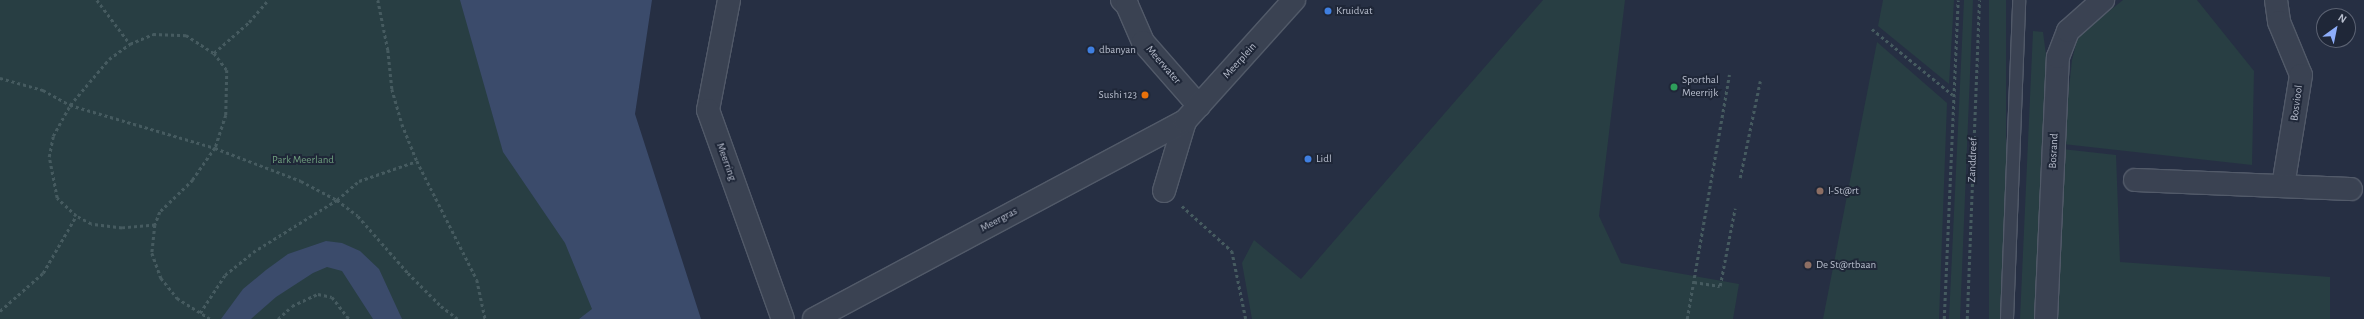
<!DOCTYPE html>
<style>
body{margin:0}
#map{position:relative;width:2364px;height:319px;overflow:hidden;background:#262f43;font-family:"Alegreya Sans",sans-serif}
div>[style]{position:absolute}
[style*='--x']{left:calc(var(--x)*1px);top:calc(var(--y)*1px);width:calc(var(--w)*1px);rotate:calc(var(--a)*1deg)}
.green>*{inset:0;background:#283e43;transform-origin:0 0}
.water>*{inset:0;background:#3b4b6b}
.path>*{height:2.5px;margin-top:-1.25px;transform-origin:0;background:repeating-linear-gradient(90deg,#465b60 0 3px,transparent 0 6px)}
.roads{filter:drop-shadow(1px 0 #525a69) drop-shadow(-1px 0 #525a69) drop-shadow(0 1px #525a69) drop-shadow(0 -1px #525a69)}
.lane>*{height:12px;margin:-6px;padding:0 6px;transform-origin:6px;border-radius:6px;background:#3a4252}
.street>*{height:22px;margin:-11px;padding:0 11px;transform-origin:11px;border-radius:11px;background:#3a4252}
.dots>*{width:11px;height:11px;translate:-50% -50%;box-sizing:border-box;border:2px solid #1f2738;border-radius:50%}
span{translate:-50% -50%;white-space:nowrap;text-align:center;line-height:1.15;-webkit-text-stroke:4px #1f2738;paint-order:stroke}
.poi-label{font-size:11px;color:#b7bdcc}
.left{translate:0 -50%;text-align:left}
.right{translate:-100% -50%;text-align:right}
.street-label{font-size:11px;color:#b7bdcc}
.park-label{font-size:11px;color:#6e9d7d}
.north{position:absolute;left:2316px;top:8px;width:40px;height:40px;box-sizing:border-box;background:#1f2738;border:1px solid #5c6373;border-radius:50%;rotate:33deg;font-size:11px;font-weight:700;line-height:16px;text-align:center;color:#b7bdcc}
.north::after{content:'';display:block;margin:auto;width:14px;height:18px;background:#8eaefa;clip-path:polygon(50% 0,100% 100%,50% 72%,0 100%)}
</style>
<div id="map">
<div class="green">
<div style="clip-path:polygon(0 0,488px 0,607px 319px,0 319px)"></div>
<div style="clip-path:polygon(1543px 0,1625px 0,1599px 216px,1621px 263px,1739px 284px,1733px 319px,1252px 319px,1242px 263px,1254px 240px,1301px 279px)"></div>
<div style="clip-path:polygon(1883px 0,1954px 0,1949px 84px,1878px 26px)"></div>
<div style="clip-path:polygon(1964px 0,1973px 0,1960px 319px,1949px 319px)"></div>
<div style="left:1989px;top:0;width:17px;height:319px"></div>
<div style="clip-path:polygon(2123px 0,2197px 0,2254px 71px,2252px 165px,2063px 144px,2072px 60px,2078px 36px)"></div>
<div style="clip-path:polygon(2033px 31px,2043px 32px,2046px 55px,2035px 319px,2020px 319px)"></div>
<div style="clip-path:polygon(1877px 42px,1947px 103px,1939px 319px,1823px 319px)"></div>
<div style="clip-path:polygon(2062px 149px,2116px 155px,2120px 262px,2330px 277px,2330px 319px,2058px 319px)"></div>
</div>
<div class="water">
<div style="clip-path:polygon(460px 0,652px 0,635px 114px,701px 319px,579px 319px,592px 309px,565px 243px,503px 152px)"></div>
<div style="clip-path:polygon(326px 241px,342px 243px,360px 251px,379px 269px,402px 319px,373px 319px,342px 271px,327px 267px,313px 273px,276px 297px,251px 319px,221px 319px,243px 289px,266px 270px,288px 254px)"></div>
</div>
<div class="path">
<div style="--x:97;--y:0;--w:55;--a:53.1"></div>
<div style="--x:378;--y:0;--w:51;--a:78.7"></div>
<div style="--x:388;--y:50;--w:39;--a:84"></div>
<div style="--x:392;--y:89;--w:36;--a:74"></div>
<div style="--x:402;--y:124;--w:40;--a:68"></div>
<div style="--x:417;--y:161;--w:133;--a:63.2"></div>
<div style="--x:477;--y:280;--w:40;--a:78"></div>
<div style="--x:1872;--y:29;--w:104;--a:39.2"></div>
<div style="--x:153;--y:34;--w:33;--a:2"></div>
<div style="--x:186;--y:35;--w:33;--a:33"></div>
<div style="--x:214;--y:53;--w:21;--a:53"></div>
<div style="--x:227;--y:70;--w:45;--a:91.3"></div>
<div style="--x:226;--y:115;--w:35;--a:108"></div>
<div style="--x:215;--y:148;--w:39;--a:125"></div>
<div style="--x:193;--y:180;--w:46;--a:135.9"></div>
<div style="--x:160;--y:212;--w:14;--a:111"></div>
<div style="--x:155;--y:225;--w:33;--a:175"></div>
<div style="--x:122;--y:228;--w:31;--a:-173"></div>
<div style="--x:91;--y:224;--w:17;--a:-152"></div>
<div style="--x:76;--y:216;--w:26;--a:-137"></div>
<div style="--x:57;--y:198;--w:42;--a:-101"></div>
<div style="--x:49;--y:157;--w:21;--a:-79"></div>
<div style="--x:53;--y:136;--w:35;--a:-61"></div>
<div style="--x:70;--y:105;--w:60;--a:-49.7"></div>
<div style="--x:109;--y:59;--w:26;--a:-36"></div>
<div style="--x:130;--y:44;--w:25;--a:-23"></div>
<div style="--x:214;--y:53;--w:47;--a:-41.5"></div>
<div style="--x:249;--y:22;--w:29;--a:-49"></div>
<div style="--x:0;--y:78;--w:45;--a:15.6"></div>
<div style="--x:43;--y:90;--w:31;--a:29"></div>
<div style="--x:70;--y:105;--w:151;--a:16.5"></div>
<div style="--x:215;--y:148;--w:92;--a:21"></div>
<div style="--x:301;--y:181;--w:41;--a:27.8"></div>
<div style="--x:337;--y:200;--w:26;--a:37"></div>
<div style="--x:358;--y:216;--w:76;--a:48.7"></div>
<div style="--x:408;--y:273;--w:47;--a:45"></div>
<div style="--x:441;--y:306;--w:21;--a:37"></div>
<div style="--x:1740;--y:178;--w:99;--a:-78.3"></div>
<div style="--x:1182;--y:206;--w:67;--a:42"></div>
<div style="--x:1232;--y:251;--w:69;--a:78.4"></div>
<div style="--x:155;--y:225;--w:28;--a:96"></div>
<div style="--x:152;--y:253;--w:27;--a:70"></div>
<div style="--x:161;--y:278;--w:26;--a:51"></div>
<div style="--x:177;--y:298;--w:40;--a:32"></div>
<div style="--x:1694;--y:282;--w:26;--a:9"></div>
<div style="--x:1720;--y:286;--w:79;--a:-79.1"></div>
<div style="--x:0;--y:311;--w:57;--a:-41.5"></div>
<div style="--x:43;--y:273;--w:66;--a:-59.9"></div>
<div style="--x:200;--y:313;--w:45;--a:-56.7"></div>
<div style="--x:225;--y:275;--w:36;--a:-39"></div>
<div style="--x:253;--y:252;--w:99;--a:-31.8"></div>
<div style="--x:337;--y:200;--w:29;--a:-41"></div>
<div style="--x:359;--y:181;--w:61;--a:-19"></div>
<div style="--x:278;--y:319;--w:19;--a:-43"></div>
<div style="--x:292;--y:306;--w:29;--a:-25"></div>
<div style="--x:318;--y:294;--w:14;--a:12"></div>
<div style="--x:332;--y:297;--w:28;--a:52"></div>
<div style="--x:1687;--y:319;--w:248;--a:-80.2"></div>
<div style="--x:1944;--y:319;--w:319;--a:-87.5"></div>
<div style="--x:1967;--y:319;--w:319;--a:-87.8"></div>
</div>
<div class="roads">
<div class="lane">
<div style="--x:2007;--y:319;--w:319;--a:-87.8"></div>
</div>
<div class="street">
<div style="--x:729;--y:0;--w:112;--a:100.8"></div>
<div style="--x:708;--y:110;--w:222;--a:70.3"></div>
<div style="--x:1122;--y:0;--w:7;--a:45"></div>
<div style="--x:1127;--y:5;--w:40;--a:66.6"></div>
<div style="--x:1143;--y:42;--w:85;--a:48.8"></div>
<div style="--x:2276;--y:0;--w:22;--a:82"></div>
<div style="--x:2279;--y:22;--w:57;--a:67.5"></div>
<div style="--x:2301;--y:75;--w:112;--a:99.2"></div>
<div style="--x:2135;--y:180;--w:216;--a:2.4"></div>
<div style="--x:1164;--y:191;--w:73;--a:-73.3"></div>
<div style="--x:814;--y:319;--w:421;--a:-28.1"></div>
<div style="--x:1185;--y:121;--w:163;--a:-48"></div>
<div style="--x:2046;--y:319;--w:262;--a:-87.4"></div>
<div style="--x:2058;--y:57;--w:28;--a:-69"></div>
<div style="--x:2068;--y:31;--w:47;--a:-41.5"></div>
</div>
</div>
<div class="dots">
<div style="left:1328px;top:11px;background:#3f7fe0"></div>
<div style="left:1091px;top:50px;background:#3f7fe0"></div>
<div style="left:1674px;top:87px;background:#2e9e5b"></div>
<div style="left:1145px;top:95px;background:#e8710a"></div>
<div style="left:1308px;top:159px;background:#3f7fe0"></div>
<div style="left:1820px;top:191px;background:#8d6e63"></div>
<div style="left:1808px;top:265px;background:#8d6e63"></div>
</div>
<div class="poi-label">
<span class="left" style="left:1336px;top:11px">Kruidvat</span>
<span class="left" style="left:1099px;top:50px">dbanyan</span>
<span class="left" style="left:1682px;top:87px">Sporthal<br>Meerrijk</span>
<span class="right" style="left:1137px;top:95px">Sushi 123</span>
<span class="left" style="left:1316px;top:159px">Lidl</span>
<span class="left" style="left:1828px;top:191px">I-St@rt</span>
<span class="left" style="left:1816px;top:265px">De St@rtbaan</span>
</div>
<div class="street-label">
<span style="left:1240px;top:61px;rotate:-48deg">Meerplein</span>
<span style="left:1163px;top:65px;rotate:49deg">Meerwater</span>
<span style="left:2297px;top:103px;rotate:-82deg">Bosviool</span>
<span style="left:2054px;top:151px;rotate:-87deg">Bosrand</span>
<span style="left:1973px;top:160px;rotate:-88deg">Zanddreef</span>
<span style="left:726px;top:162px;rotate:70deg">Meerring</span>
<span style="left:999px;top:220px;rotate:-28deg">Meergras</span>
</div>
<div class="park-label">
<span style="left:303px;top:160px">Park Meerland</span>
</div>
<div class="north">N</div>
</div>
